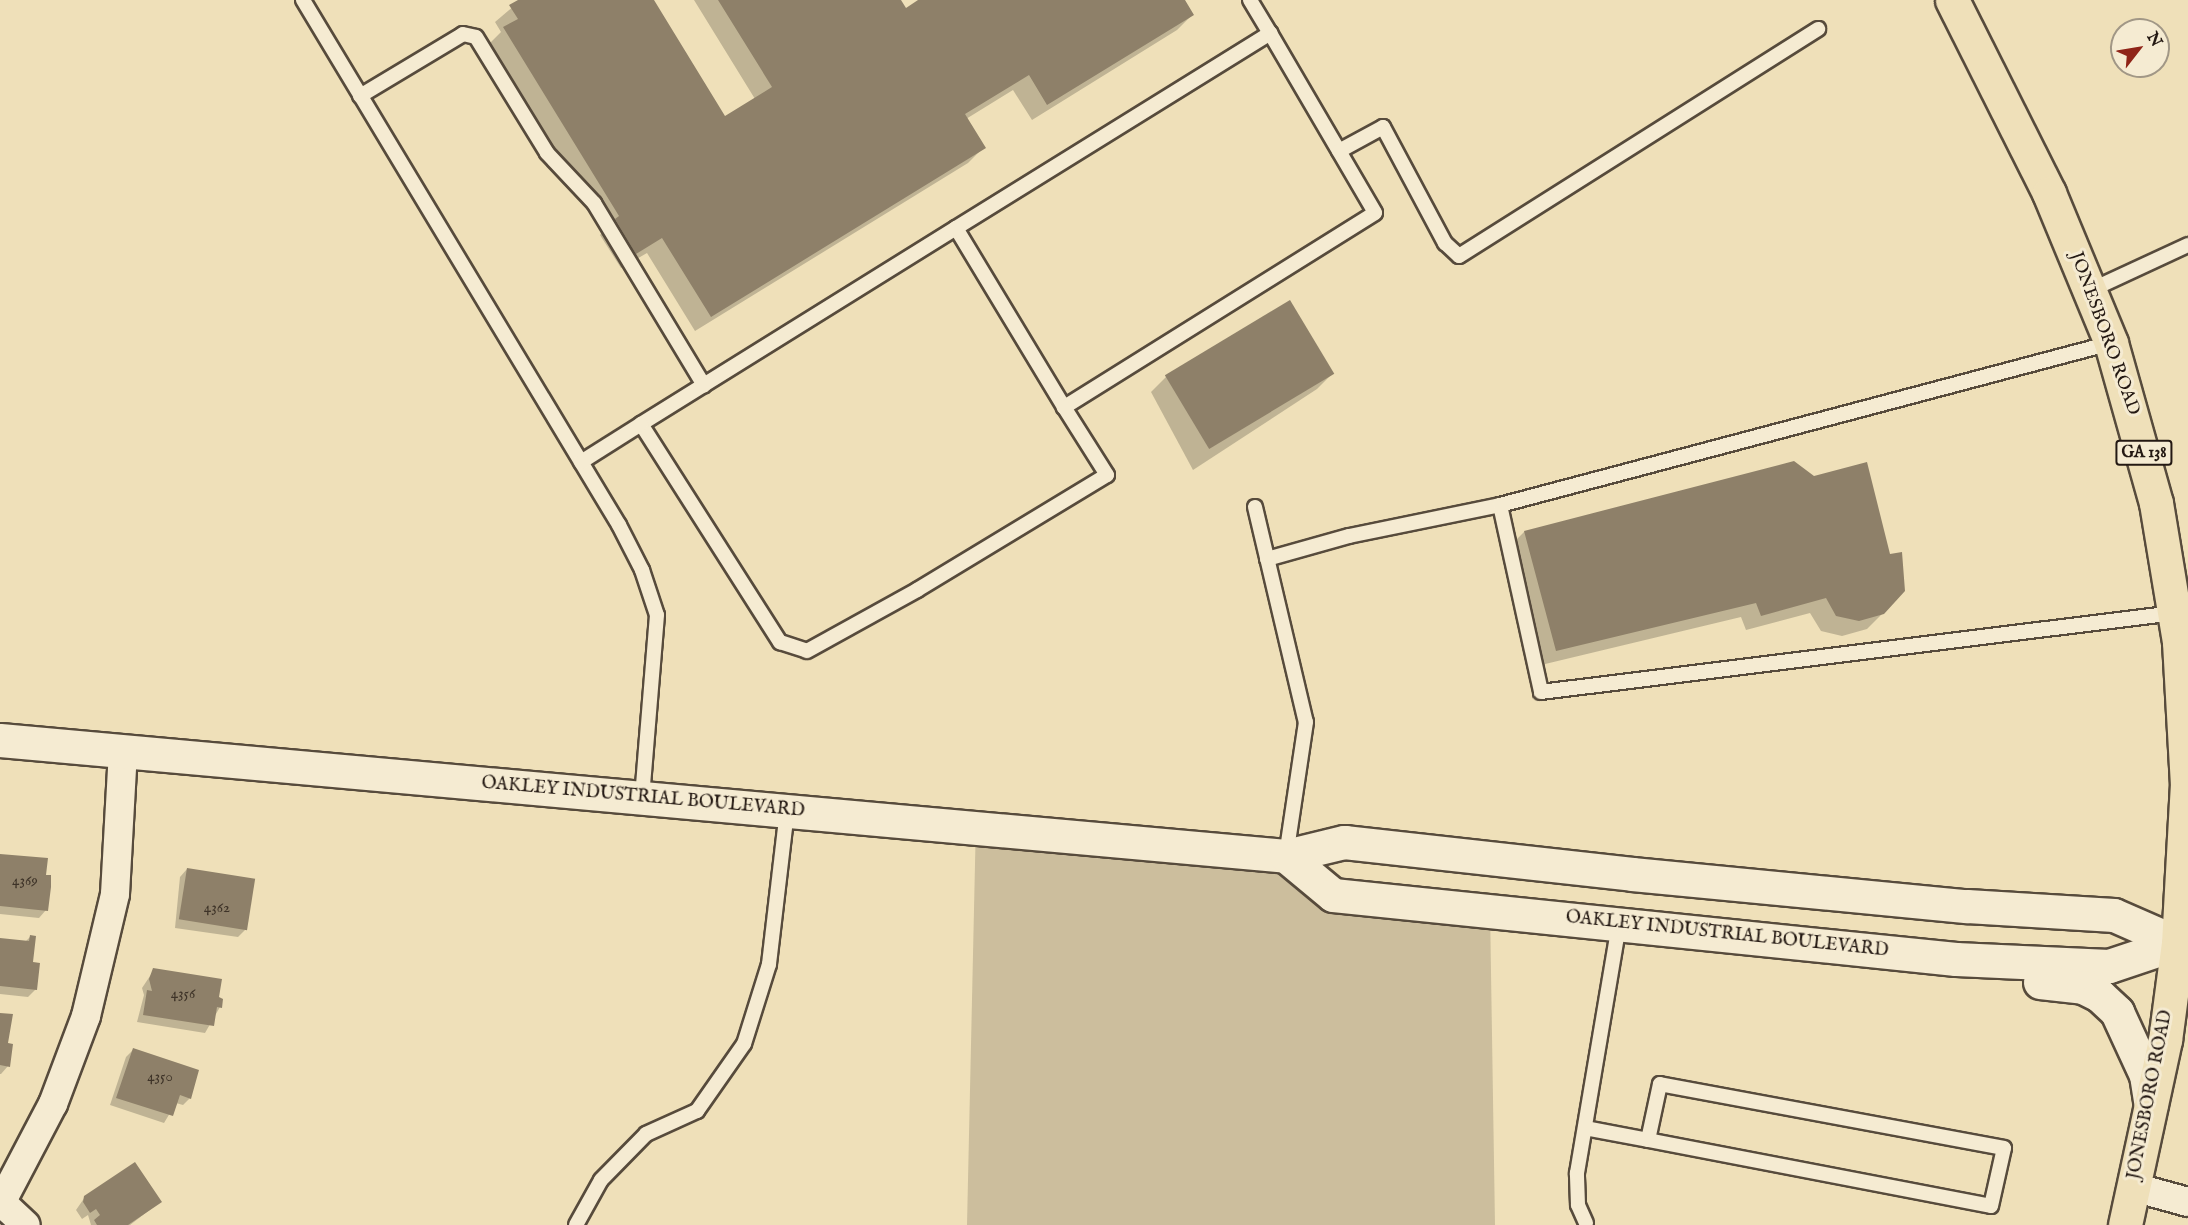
<!DOCTYPE html>
<style>
body{margin:0}
#map{position:relative;width:2188px;height:1225px;overflow:hidden;background:#efe0b9;font-family:"IM FELL English",serif}
div>[style]{position:absolute}
[style*='--x']{left:calc(var(--x)*1px);top:calc(var(--y)*1px);width:calc(var(--w)*1px);rotate:calc(var(--a)*1deg)}
.green>*{inset:0;background:#ccbe9d}
.shadow>*{inset:0;background:#0003}
.building>*{inset:0;background:#8e8069;transform-origin:0 0}
.roads{filter:drop-shadow(2px 0 #574b3c) drop-shadow(-2px 0 #574b3c) drop-shadow(0 2px #574b3c) drop-shadow(0 -2px #574b3c)}
.service>*{height:14px;margin:-7px;padding:0 7px;transform-origin:7px;border-radius:7px;background:#f5ebd2}
.minor>*{height:28px;margin:-14px;padding:0 14px;transform-origin:14px;border-radius:14px;background:#f5ebd2}
.tertiary>*{height:33px;margin:-16.5px;padding:0 16.5px;transform-origin:16.5px;border-radius:16.5px;background:#f5ebd2}
.trunk>*{height:33px;margin:-16.5px;padding:0 16.5px;transform-origin:16.5px;border-radius:16.5px;background:#efe0b9}
span{translate:-50% -50%;white-space:nowrap;text-align:center;line-height:1.15;-webkit-text-stroke:6px #f5ebd2;paint-order:stroke}
.number-label{font-size:15px;color:#3e3328}
.number-label span{-webkit-text-stroke-width:0}
.shield-label span{padding:2px 4px;background:#f5ebd2;border:2px solid;border-radius:4px;-webkit-text-stroke-width:0}
.shield-label{font-size:16px;color:#241913;font-weight:700}
.street-label{font-size:18px;color:#241913}
.north{position:absolute;left:2110px;top:18px;width:60px;height:60px;box-sizing:border-box;background:#f5ebd2;border:2px solid #a19786;border-radius:50%;rotate:59deg;font-size:16px;font-weight:700;line-height:24px;text-align:center;color:#241913}
.north::after{content:'';display:block;margin:auto;width:21px;height:27px;background:#8f2418;clip-path:polygon(50% 0,100% 100%,50% 72%,0 100%)}
</style>
<div id="map">
<div class="green">
<div style="clip-path:polygon(976px 819px,1490px 908px,1495px 1225px,967px 1225px)"></div>
</div>
<div class="shadow">
<div style="clip-path:polygon(521px 0,653px 0,725px 118px,755px 99px,694px 0,900px 0,905px 10px,921px 0,1183px 0,1192px 15px,1177px 30px,1032px 120px,1013px 90px,966px 119px,984px 147px,968px 163px,695px 331px,647px 253px,621px 268px,600px 235px,604px 231px,489px 44px,501px 32px,495px 22px)"></div>
<div style="clip-path:polygon(1332px 374px,1317px 389px,1193px 470px,1151px 392px,1166px 377px)"></div>
<div style="clip-path:polygon(1794px 463px,1883px 613px,1867px 629px,1842px 636px,1821px 631px,1810px 613px,1746px 630px,1741px 617px,1541px 665px,1509px 547px,1524px 532px)"></div>
<div style="clip-path:polygon(0 855px,45px 876px,46px 910px,39px 918px,0 914px)"></div>
<div style="clip-path:polygon(187px 869px,245px 930px,238px 937px,175px 928px,180px 877px)"></div>
<div style="clip-path:polygon(30px 937px,36px 989px,28px 997px,0 994px,0 939px,25px 942px)"></div>
<div style="clip-path:polygon(154px 970px,217px 999px,220px 1007px,205px 1033px,137px 1022px,144px 995px,142px 988px)"></div>
<div style="clip-path:polygon(0 1015px,8px 1066px,1px 1074px,0 1074px)"></div>
<div style="clip-path:polygon(134px 1049px,190px 1098px,183px 1105px,176px 1103px,164px 1123px,110px 1105px,126px 1057px)"></div>
<div style="clip-path:polygon(85px 1197px,160px 1202px,130px 1225px,91px 1225px,88px 1215px,82px 1219px,76px 1210px)"></div>
</div>
<div class="building">
<div style="clip-path:polygon(518px 0,654px 0,725px 116px,772px 87px,718px 0,901px 0,906px 8px,918px 0,1185px 0,1194px 15px,1047px 105px,1029px 75px,965px 114px,986px 148px,711px 317px,662px 238px,636px 254px,615px 219px,619px 216px,503px 27px,518px 19px,509px 5px)"></div>
<div style="left:1290px;top:300px;width:86px;height:146px;rotate:59deg"></div>
<div style="clip-path:polygon(1794px 461px,1814px 476px,1867px 462px,1890px 554px,1902px 552px,1905px 591px,1884px 614px,1859px 621px,1836px 616px,1826px 598px,1761px 616px,1756px 603px,1556px 651px,1524px 531px)"></div>
<div style="clip-path:polygon(0 854px,48px 858px,46px 875px,51px 875px,51px 887px,48px 911px,0 906px)"></div>
<div style="left:187px;top:868px;width:69px;height:52px;rotate:9deg"></div>
<div style="clip-path:polygon(30px 935px,36px 936px,33px 962px,40px 963px,37px 990px,0 986px,0 938px,29px 941px)"></div>
<div style="clip-path:polygon(153px 968px,222px 979px,219px 997px,223px 999px,222px 1008px,217px 1007px,214px 1026px,143px 1015px,147px 990px,152px 991px,149px 979px)"></div>
<div style="clip-path:polygon(0 1013px,13px 1014px,8px 1043px,13px 1044px,10px 1067px,0 1065px)"></div>
<div style="clip-path:polygon(133px 1048px,199px 1070px,191px 1099px,180px 1095px,173px 1116px,116px 1098px)"></div>
<div style="clip-path:polygon(135px 1162px,162px 1202px,128px 1225px,97px 1225px,94px 1220px,100px 1215px,96px 1209px,90px 1213px,83px 1202px,84px 1196px)"></div>
</div>
<div class="roads">
<div class="service">
<div style="--x:303;--y:0;--w:613;--a:58.96"></div>
<div style="--x:619;--y:525;--w:51;--a:62.9"></div>
<div style="--x:642;--y:570;--w:47;--a:71.6"></div>
<div style="--x:657;--y:615;--w:184;--a:94.7"></div>
<div style="--x:1250;--y:0;--w:39;--a:59"></div>
<div style="--x:1270;--y:33;--w:208;--a:59.7"></div>
<div style="--x:1375;--y:213;--w:367;--a:148"></div>
<div style="--x:1064;--y:407;--w:209;--a:-121.1"></div>
<div style="--x:956;--y:228;--w:370;--a:-31.8"></div>
<div style="--x:360;--y:96;--w:120;--a:-31"></div>
<div style="--x:463;--y:34;--w:13;--a:13"></div>
<div style="--x:476;--y:37;--w:136;--a:58.5"></div>
<div style="--x:547;--y:153;--w:69;--a:46.8"></div>
<div style="--x:594;--y:203;--w:213;--a:58.9"></div>
<div style="--x:1339;--y:151;--w:50;--a:-28.6"></div>
<div style="--x:1383;--y:127;--w:132;--a:61.9"></div>
<div style="--x:1445;--y:243;--w:19;--a:43"></div>
<div style="--x:1459;--y:256;--w:425;--a:-32.3"></div>
<div style="--x:956;--y:228;--w:371;--a:148.1"></div>
<div style="--x:641;--y:424;--w:259;--a:57.5"></div>
<div style="--x:780;--y:642;--w:28;--a:18"></div>
<div style="--x:807;--y:651;--w:126;--a:-29"></div>
<div style="--x:917;--y:590;--w:222;--a:-31.2"></div>
<div style="--x:1107;--y:475;--w:80;--a:-122.3"></div>
<div style="--x:2091;--y:290;--w:107;--a:-24.9"></div>
<div style="--x:581;--y:462;--w:71;--a:-32.3"></div>
<div style="--x:1500;--y:505;--w:191;--a:77.6"></div>
<div style="--x:1541;--y:692;--w:638;--a:-7.11"></div>
<div style="--x:1255;--y:507;--w:221;--a:76.7"></div>
<div style="--x:1306;--y:722;--w:135;--a:98.5"></div>
<div style="--x:1267;--y:559;--w:85;--a:-15.7"></div>
<div style="--x:1349;--y:536;--w:154;--a:-11.6"></div>
<div style="--x:1500;--y:505;--w:632;--a:-14.85"></div>
<div style="--x:1585;--y:1128;--w:64;--a:10.8"></div>
<div style="--x:1648;--y:1140;--w:349;--a:10.9"></div>
<div style="--x:1991;--y:1206;--w:59;--a:-77.4"></div>
<div style="--x:2004;--y:1148;--w:350;--a:-169.5"></div>
<div style="--x:1660;--y:1084;--w:57;--a:102.1"></div>
<div style="--x:1586;--y:1223;--w:20;--a:-114"></div>
<div style="--x:1578;--y:1205;--w:32;--a:-92"></div>
<div style="--x:1577;--y:1173;--w:252;--a:-80.4"></div>
<div style="--x:576;--y:1225;--w:51;--a:-60.9"></div>
<div style="--x:601;--y:1180;--w:64;--a:-45.6"></div>
<div style="--x:646;--y:1134;--w:56;--a:-24.3"></div>
<div style="--x:697;--y:1111;--w:82;--a:-55"></div>
<div style="--x:744;--y:1044;--w:84;--a:-72.6"></div>
<div style="--x:769;--y:964;--w:154;--a:-83.3"></div>
</div>
<div class="minor">
<div style="--x:2133;--y:1187;--w:57;--a:15.3"></div>
<div style="--x:0;--y:1201;--w:35;--a:43"></div>
<div style="--x:2;--y:1201;--w:110;--a:-62.3"></div>
<div style="--x:53;--y:1104;--w:94;--a:-69.4"></div>
<div style="--x:86;--y:1016;--w:125;--a:-76.6"></div>
<div style="--x:115;--y:894;--w:143;--a:-86.8"></div>
</div>
<div class="tertiary">
<div style="--x:0;--y:740;--w:1291;--a:5.15"></div>
<div style="--x:1286;--y:856;--w:60;--a:-13.6"></div>
<div style="--x:1344;--y:842;--w:290;--a:6.3"></div>
<div style="--x:1632;--y:874;--w:337;--a:5.5"></div>
<div style="--x:1967;--y:906;--w:147;--a:3.5"></div>
<div style="--x:2114;--y:915;--w:70;--a:23.6"></div>
<div style="--x:1286;--y:856;--w:61;--a:39.7"></div>
<div style="--x:1333;--y:895;--w:626;--a:5.87"></div>
<div style="--x:1956;--y:959;--w:153;--a:2.6"></div>
<div style="--x:2109;--y:966;--w:73;--a:-18.4"></div>
<div style="--x:2040;--y:982;--w:43;--a:6.6"></div>
<div style="--x:2083;--y:987;--w:18;--a:27"></div>
<div style="--x:2099;--y:995;--w:25;--a:43"></div>
<div style="--x:2117;--y:1012;--w:69;--a:65.3"></div>
<div style="--x:2146;--y:1075;--w:30;--a:81"></div>
</div>
<div class="trunk">
<div style="--x:1952;--y:0;--w:216;--a:63.3"></div>
<div style="--x:2049;--y:193;--w:162;--a:67.5"></div>
<div style="--x:2111;--y:343;--w:166;--a:74.3"></div>
<div style="--x:2156;--y:503;--w:141;--a:80.6"></div>
<div style="--x:2179;--y:642;--w:141;--a:86.8"></div>
<div style="--x:2187;--y:783;--w:160;--a:93.2"></div>
<div style="--x:2178;--y:943;--w:98;--a:97.6"></div>
<div style="--x:2165;--y:1040;--w:189;--a:102.2"></div>
</div>
</div>
<div class="number-label">
<span style="left:25px;top:881px">4369</span>
<span style="left:217px;top:908px">4362</span>
<span style="left:183px;top:994px">4356</span>
<span style="left:160px;top:1077px">4350</span>
</div>
<div class="shield-label">
<span style="left:2144px;top:453px">GA 138</span>
</div>
<div class="street-label">
<span style="left:2104px;top:334px;rotate:70deg">JONESBORO ROAD</span>
<span style="left:643px;top:798px;rotate:5deg">OAKLEY INDUSTRIAL BOULEVARD</span>
<span style="left:1727px;top:935px;rotate:6deg">OAKLEY INDUSTRIAL BOULEVARD</span>
<span style="left:2151px;top:1095px;rotate:-79deg">JONESBORO ROAD</span>
</div>
<div class="north">N</div>
</div>
